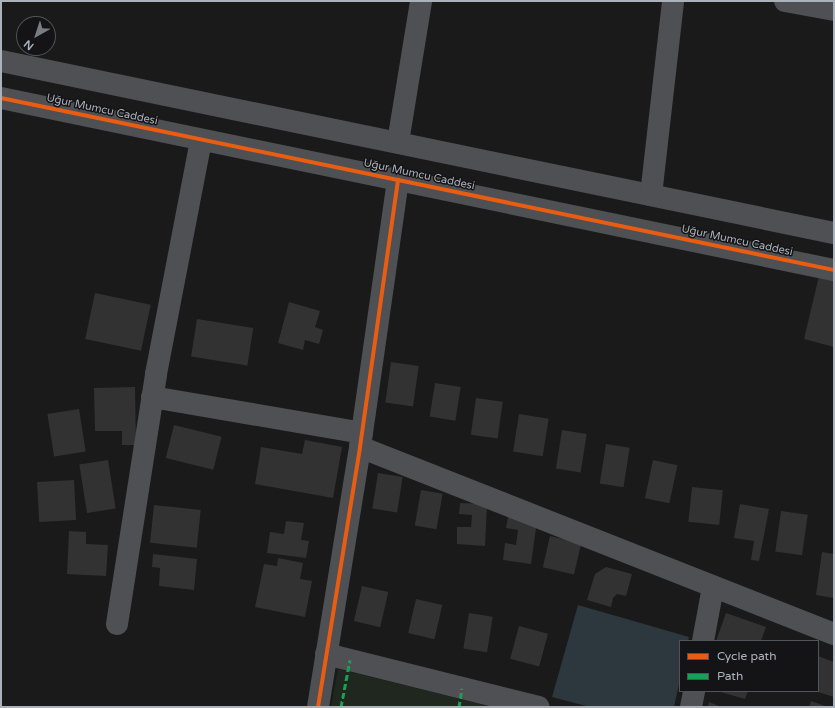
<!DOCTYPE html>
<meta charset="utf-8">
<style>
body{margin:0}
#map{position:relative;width:835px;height:708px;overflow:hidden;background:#1a1a1a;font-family:"Varela Round",sans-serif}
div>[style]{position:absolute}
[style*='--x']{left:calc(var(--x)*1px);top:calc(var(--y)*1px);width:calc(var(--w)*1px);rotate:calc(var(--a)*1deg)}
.green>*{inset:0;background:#1f271f}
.water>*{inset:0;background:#2c383d}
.building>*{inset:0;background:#323232;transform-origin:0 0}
.minor>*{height:22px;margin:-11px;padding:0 11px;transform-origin:11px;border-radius:11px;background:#4e5053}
.quiet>*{height:3px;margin-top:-1.5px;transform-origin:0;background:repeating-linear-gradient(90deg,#1a9f57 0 6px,transparent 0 9px)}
.cycleway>*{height:4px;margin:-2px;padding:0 2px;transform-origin:2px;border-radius:2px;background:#e95d12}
span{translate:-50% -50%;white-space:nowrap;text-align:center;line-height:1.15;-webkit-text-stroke:3px #141416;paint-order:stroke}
.street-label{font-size:11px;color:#abb2bb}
.frame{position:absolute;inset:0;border:2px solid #abb2bb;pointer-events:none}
.legend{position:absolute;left:679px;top:640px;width:140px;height:52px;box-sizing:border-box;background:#141416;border:1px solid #505358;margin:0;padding:5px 7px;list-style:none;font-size:12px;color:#abb2bb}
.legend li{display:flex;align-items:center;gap:8px;height:20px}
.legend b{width:20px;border:1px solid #505358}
.north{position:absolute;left:16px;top:16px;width:40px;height:40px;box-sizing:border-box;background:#141416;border:1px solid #505358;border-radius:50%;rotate:219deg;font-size:11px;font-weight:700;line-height:16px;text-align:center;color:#abb2bb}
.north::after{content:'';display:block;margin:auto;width:14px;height:18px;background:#787d83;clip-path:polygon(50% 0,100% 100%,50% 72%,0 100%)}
</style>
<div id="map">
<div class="green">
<div style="clip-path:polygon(338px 669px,493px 707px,331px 707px)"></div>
</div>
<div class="water">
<div style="clip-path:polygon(578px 605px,689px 637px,688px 641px,680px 641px,680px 680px,674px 707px,590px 707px,552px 697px)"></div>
</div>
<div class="building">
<div style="clip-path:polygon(819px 276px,834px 280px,834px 347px,804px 339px)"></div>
<div style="left:95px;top:293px;width:57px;height:47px;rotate:12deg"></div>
<div style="clip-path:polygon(289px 302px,320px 311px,315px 327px,323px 330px,319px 344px,305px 340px,303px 350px,278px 343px)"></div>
<div style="left:197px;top:319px;width:57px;height:38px;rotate:9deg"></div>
<div style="left:391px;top:362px;width:28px;height:41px;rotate:8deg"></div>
<div style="left:435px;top:383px;width:26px;height:34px;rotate:9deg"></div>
<div style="clip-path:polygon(135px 387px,136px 445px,122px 445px,122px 431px,95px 431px,94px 388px)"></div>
<div style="left:476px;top:398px;width:27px;height:37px;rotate:8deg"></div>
<div style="left:79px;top:409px;width:43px;height:32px;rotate:81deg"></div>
<div style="left:519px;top:414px;width:30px;height:38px;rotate:9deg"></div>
<div style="left:174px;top:425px;width:49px;height:34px;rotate:14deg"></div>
<div style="left:562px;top:430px;width:25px;height:39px;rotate:9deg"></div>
<div style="clip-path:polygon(305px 440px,342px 447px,333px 498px,255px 484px,261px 447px,302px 454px)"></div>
<div style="left:606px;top:444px;width:24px;height:40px;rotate:9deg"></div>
<div style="left:108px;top:460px;width:49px;height:29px;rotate:81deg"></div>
<div style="left:653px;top:460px;width:25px;height:39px;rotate:12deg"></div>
<div style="left:378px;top:473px;width:25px;height:36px;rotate:9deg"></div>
<div style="left:74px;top:480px;width:40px;height:37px;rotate:87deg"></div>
<div style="left:692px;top:487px;width:31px;height:35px;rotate:6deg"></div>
<div style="left:421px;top:490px;width:22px;height:36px;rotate:10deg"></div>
<div style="clip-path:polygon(460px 503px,487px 504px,485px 546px,457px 544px,457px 527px,471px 527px,472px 515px,459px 514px)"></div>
<div style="clip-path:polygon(740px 504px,769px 509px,759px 561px,751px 560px,754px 541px,734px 538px)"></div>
<div style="left:154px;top:505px;width:47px;height:38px;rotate:6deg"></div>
<div style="left:781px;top:511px;width:27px;height:41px;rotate:8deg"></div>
<div style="clip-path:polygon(508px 517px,537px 521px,531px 564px,503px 560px,505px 543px,516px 545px,518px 530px,506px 528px)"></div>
<div style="clip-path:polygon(286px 521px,304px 523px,301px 540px,309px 541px,306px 558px,267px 553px,270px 532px,284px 534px)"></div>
<div style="clip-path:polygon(69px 531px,86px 532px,86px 544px,108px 545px,106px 576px,67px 574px)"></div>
<div style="left:550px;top:536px;width:32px;height:32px;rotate:13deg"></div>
<div style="clip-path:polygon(822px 552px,834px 554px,834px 598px,816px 595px)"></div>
<div style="clip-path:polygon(153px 554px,197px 559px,194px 590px,159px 586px,160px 568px,152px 567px)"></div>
<div style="clip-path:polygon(278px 558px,303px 563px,300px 579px,312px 581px,305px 617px,255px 607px,264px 564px,277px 566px)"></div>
<div style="clip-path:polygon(606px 567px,632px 574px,626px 596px,617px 594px,613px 598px,611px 607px,587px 600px,595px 574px)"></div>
<div style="left:362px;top:586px;width:27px;height:36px;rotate:13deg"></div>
<div style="left:416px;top:599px;width:27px;height:35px;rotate:13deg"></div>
<div style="left:469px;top:613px;width:24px;height:36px;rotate:9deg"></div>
<div style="clip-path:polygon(726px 613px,766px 627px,761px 641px,716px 641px)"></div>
<div style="left:519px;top:626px;width:30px;height:34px;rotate:15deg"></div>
<div style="clip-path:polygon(818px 656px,834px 662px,834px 697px,815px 691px,818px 691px)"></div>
<div style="clip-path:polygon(717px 691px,748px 691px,745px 699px)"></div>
<div style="clip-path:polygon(811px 701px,828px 707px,809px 707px)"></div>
<div style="clip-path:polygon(709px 702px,721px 707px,708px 707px)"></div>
</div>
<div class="minor">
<div style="--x:785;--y:1;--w:50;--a:10.4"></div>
<div style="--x:1;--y:61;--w:851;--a:11.67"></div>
<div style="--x:1;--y:98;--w:851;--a:11.67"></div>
<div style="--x:398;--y:142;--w:143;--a:-80.7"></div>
<div style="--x:651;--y:195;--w:195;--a:-83.5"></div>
<div style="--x:152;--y:397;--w:213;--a:9.7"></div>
<div style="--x:360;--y:447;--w:510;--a:21.53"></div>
<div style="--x:117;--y:624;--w:253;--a:-81.1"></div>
<div style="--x:156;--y:374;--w:238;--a:-79.1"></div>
<div style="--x:703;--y:641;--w:55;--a:-79.5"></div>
<div style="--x:326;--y:654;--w:219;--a:14"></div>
<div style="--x:318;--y:707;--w:263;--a:-80.8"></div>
<div style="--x:360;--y:447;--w:270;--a:-81.9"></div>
<div style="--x:691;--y:707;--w:16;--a:-79"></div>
</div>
<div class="quiet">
<div style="--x:341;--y:707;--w:48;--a:-79.2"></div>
<div style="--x:459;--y:707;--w:19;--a:-81"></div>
</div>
<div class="cycleway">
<div style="--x:1;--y:98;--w:851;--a:11.67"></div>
<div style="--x:318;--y:707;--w:263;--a:-80.8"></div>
<div style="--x:360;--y:447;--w:270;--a:-81.9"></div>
</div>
<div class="street-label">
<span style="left:102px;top:110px;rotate:12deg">Uğur Mumcu Caddesi</span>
<span style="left:419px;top:175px;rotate:12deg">Uğur Mumcu Caddesi</span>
<span style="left:737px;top:241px;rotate:12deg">Uğur Mumcu Caddesi</span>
</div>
<div class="frame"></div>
<ul class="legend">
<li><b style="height:5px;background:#e95d12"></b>Cycle path</li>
<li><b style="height:5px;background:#1a9f57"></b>Path</li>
</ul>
<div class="north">N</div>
</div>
